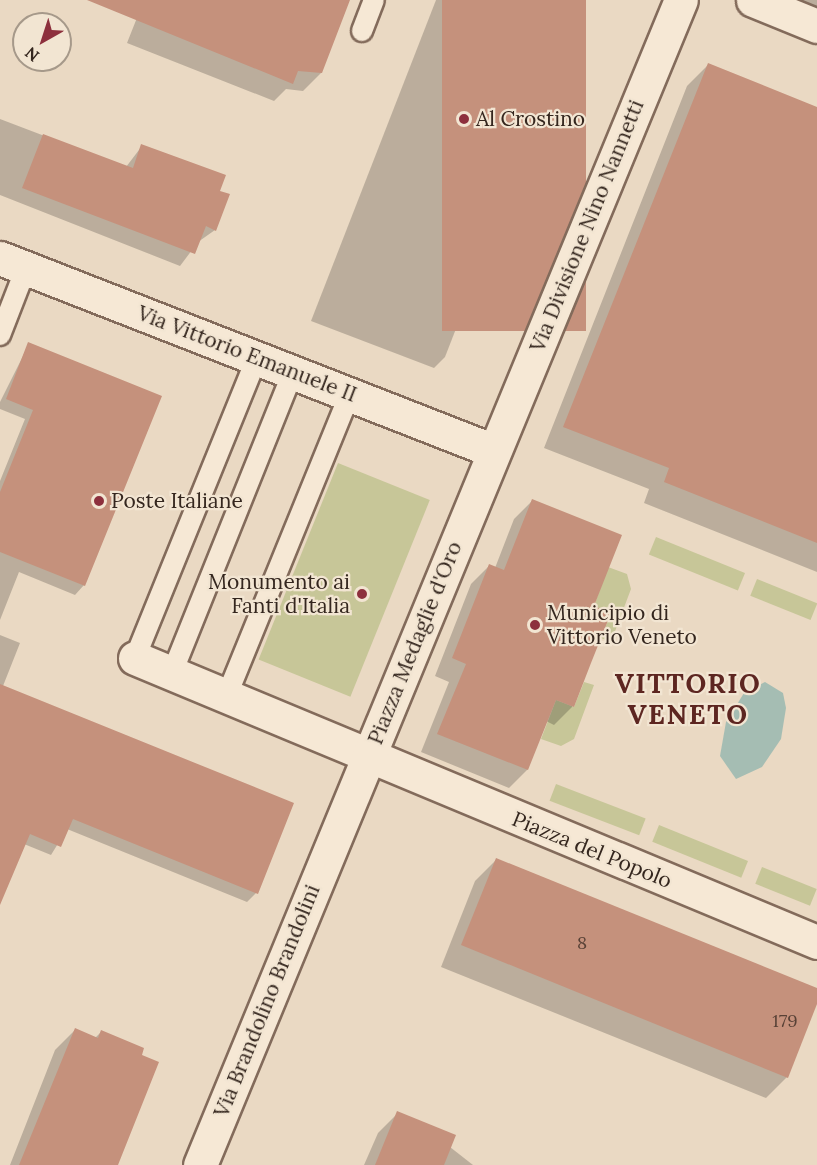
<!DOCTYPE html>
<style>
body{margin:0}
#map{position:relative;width:817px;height:1165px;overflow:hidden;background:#ead9c3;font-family:Lora,serif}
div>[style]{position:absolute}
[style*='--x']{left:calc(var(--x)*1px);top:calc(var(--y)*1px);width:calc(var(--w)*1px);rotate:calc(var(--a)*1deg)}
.green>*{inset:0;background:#c7c698;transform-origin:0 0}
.water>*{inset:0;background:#a5bdb3}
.shadow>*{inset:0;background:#0003}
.building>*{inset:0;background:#c5917c;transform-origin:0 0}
.roads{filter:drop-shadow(2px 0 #836b5b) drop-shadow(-2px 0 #836b5b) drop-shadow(0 2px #836b5b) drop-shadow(0 -2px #836b5b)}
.service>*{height:20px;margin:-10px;padding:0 10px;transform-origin:10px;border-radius:10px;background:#f6e8d5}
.minor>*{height:33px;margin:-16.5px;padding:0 16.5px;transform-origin:16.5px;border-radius:16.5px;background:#f6e8d5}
.dots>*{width:16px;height:16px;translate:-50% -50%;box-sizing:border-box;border:3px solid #f2e5d2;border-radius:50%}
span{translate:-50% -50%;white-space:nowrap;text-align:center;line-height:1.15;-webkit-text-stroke:4.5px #f2e5d2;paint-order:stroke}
.number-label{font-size:18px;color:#584136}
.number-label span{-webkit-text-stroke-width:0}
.poi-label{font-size:21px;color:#34261e}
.left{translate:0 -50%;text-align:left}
.right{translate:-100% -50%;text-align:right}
.street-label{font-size:21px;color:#34261e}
.district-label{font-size:27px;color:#5d2621;font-weight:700;letter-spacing:1.5px}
.north{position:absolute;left:12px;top:12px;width:60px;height:60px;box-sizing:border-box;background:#f2e5d2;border:2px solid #a6998a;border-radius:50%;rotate:219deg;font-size:16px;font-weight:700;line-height:24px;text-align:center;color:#34261e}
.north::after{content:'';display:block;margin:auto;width:21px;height:27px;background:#8d303d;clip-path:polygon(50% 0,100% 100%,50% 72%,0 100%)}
</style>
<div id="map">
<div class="green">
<div style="left:338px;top:463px;width:99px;height:212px;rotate:22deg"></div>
<div style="left:656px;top:537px;width:96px;height:19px;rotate:22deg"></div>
<div style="clip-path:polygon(608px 567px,627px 574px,631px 589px,611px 642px,601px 638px,611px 613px,594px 606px)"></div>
<div style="left:757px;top:579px;width:65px;height:18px;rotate:22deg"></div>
<div style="clip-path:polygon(584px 682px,594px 685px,574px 739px,561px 746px,541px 739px,556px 700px,574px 707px)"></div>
<div style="left:556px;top:784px;width:96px;height:18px;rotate:21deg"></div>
<div style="left:659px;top:825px;width:96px;height:18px;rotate:22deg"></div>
<div style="left:762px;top:867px;width:59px;height:18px;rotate:22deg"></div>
</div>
<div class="water">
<div style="clip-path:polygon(765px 682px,783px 693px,786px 708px,781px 739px,762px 767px,736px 779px,720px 756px,726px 722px,744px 693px)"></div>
</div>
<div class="shadow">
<div style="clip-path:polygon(144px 0,349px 0,321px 73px,303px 91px,286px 89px,274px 101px,127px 43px)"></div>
<div style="clip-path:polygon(436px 0,584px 0,445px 357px,434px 368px,311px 321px)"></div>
<div style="clip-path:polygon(788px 0,817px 0,817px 12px)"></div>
<div style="clip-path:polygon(708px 65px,817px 108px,817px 572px,644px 503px,649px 489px,544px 448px,687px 86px)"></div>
<div style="clip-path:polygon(0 119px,126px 167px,142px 146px,218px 191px,215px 230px,198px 242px,180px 266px,0 195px)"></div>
<div style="clip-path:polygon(29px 344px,84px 585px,75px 595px,19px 572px,0 620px,0 481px,25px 419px,0 409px,0 402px)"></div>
<div style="clip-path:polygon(532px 501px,592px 607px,609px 614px,572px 707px,554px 725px,546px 721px,527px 770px,509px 788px,421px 752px,449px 682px,435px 676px,471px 584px,489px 566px,495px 568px,514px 519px)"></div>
<div style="clip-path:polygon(0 635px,20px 643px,3px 686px,256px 893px,247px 902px,67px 829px,51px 855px,24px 844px,0 869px)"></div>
<div style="clip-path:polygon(496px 860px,817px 989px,787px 1077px,766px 1098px,441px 967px,475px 881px)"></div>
<div style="clip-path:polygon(75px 1030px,95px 1038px,101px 1032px,117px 1165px,10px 1165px,55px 1050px)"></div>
<div style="clip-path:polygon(398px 1113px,450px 1147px,473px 1165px,364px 1165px,378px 1133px)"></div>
</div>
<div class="building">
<div style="clip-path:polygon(87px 0,350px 0,322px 73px,298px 71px,293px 84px)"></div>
<div style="left:442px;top:0;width:144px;height:331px"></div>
<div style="clip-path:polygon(708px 63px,817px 107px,817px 543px,664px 482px,669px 468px,563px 427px)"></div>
<div style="clip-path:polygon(43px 134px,133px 168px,141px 144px,226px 175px,220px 191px,230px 194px,216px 231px,206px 226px,195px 254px,22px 188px)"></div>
<div style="clip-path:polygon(28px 342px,162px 396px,85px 586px,0 552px,0 492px,33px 410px,6px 399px)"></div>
<div style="clip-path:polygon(532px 499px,622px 535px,594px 606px,611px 613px,591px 663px,574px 707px,556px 700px,528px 770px,437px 734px,466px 664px,452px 658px,489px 564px,504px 570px)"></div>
<div style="clip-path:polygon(0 684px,294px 803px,258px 894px,73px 819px,61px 847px,30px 834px,0 905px)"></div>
<div style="clip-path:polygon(496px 858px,817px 988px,817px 1004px,788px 1078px,461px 945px)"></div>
<div style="clip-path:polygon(75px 1028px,98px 1038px,101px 1030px,144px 1048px,142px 1055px,159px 1062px,118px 1165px,19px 1165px)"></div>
<div style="clip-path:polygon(397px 1111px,456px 1135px,444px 1165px,375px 1165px)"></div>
</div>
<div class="roads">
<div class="service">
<div style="--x:362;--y:31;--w:33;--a:-69"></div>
<div style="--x:0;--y:335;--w:72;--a:-68.8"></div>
<div style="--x:135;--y:658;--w:325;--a:-67.9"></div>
<div style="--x:172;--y:673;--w:324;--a:-68.1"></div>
<div style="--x:227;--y:695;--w:325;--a:-67.8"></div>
</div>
<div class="minor">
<div style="--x:753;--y:0;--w:69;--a:22.1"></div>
<div style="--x:0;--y:258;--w:530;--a:21.34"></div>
<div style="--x:135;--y:658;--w:739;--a:22.61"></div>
<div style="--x:200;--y:1165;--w:1260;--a:-67.57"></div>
</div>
</div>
<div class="dots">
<div style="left:464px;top:119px;background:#8d303d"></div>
<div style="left:99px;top:501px;background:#8d303d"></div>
<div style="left:362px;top:594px;background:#8d303d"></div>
<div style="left:535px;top:625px;background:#8d303d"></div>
</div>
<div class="number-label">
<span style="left:582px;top:943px">8</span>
<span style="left:785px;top:1021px">179</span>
</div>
<div class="poi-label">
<span class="left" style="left:476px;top:119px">Al Crostino</span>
<span class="left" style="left:111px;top:501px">Poste Italiane</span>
<span class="right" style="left:350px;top:594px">Monumento ai<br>Fanti d'Italia</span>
<span class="left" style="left:547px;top:625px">Municipio di<br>Vittorio Veneto</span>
</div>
<div class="street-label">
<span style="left:587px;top:226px;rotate:-68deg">Via Divisione Nino Nannetti</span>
<span style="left:247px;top:354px;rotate:21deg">Via Vittorio Emanuele II</span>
<span style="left:415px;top:643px;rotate:-68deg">Piazza Medaglie d'Oro</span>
<span style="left:592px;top:850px;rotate:22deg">Piazza del Popolo</span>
<span style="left:267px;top:1001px;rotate:-68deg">Via Brandolino Brandolini</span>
</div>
<div class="district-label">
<span style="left:688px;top:699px">VITTORIO<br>VENETO</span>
</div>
<div class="north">N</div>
</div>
